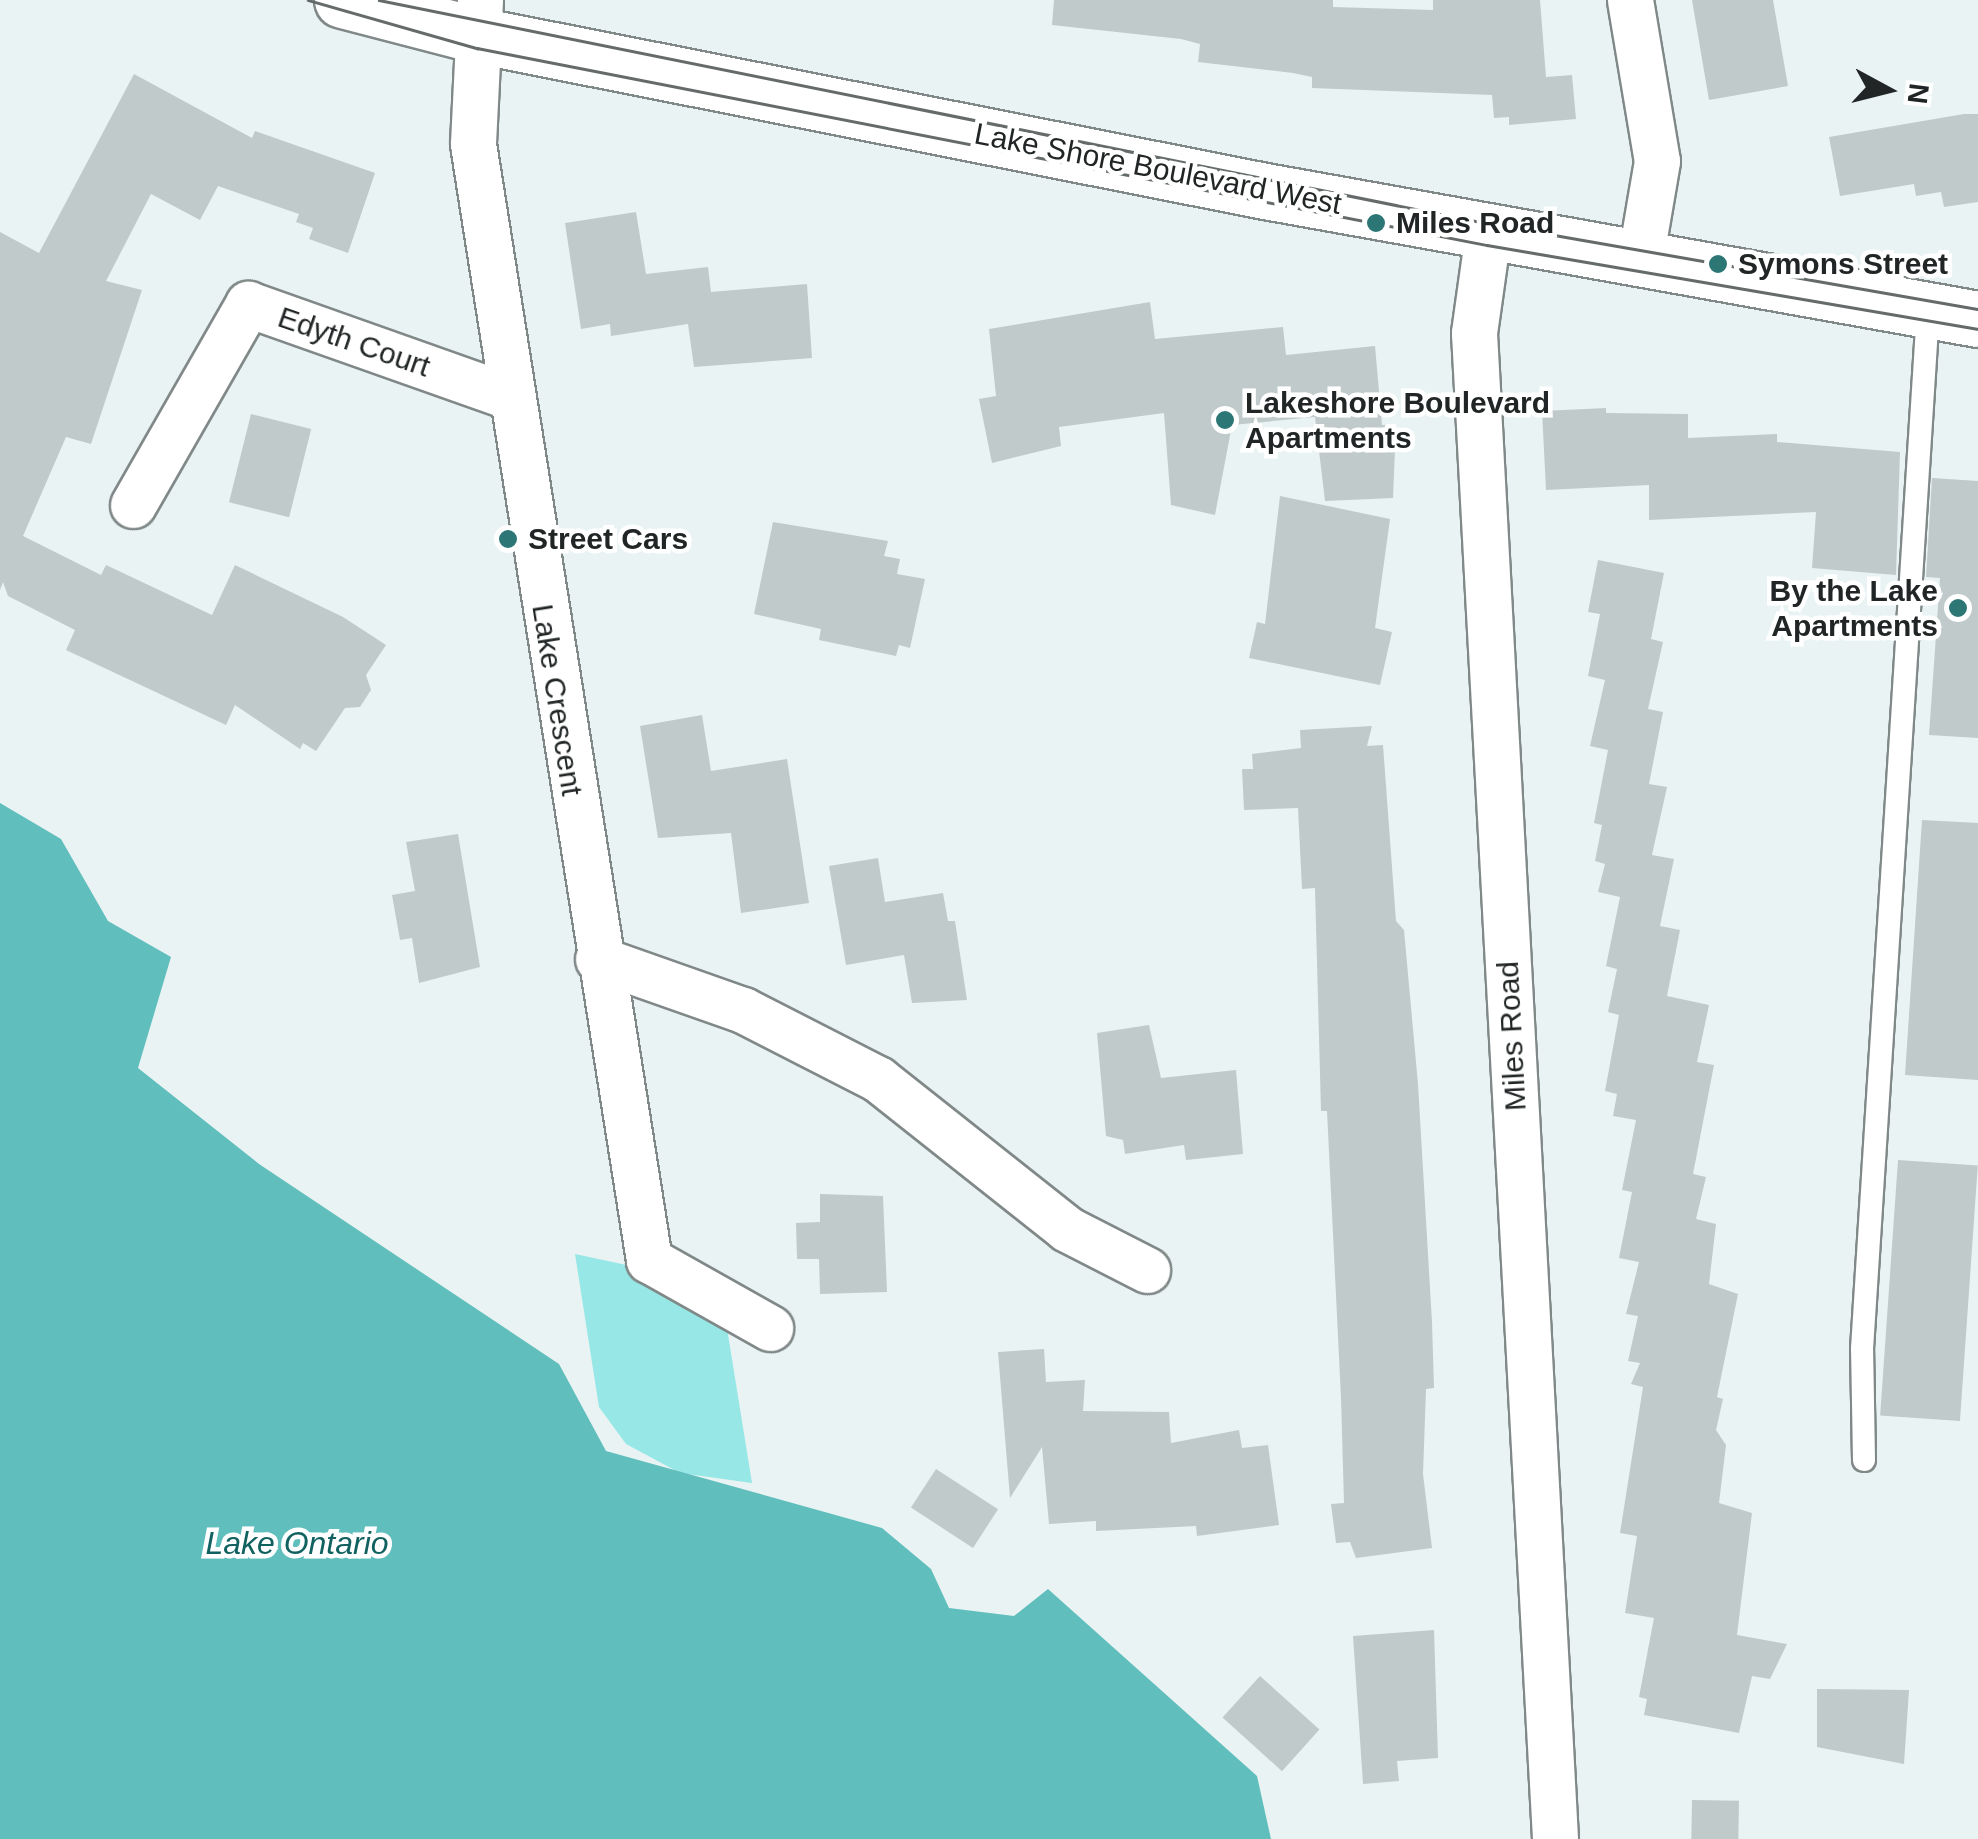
<!DOCTYPE html>
<style>
body{margin:0}
#map{position:relative;width:1978px;height:1839px;overflow:hidden;background:#e9f3f3;font-family:Arial,sans-serif}
div>[style]{position:absolute}
[style*='--x']{left:calc(var(--x)*1px);top:calc(var(--y)*1px);width:calc(var(--w)*1px);rotate:calc(var(--a)*1deg)}
.green>*{inset:0;background:#96e7e6}
.water>*{inset:0;background:#60bebd}
.building>*{inset:0;background:#c1caca;transform-origin:0 0}
.roads{filter:drop-shadow(2px 0 #808988) drop-shadow(-2px 0 #808988) drop-shadow(0 2px #808988) drop-shadow(0 -2px #808988)}
.lane>*{height:22px;margin:-11px;padding:0 11px;transform-origin:11px;border-radius:11px;background:#fff}
.street>*{height:45px;margin:-22.5px;padding:0 22.5px;transform-origin:22.5px;border-radius:22.5px;background:#fff}
.primary>*{height:55px;margin:-27.5px;padding:0 27.5px;transform-origin:27.5px;border-radius:27.5px;background:#fff}
.tram>*{height:2.5px;margin:-1.25px;padding:0 1.25px;transform-origin:1.25px;border-radius:1.25px;background:#656b6b}
.dots>*{width:28px;height:28px;translate:-50% -50%;box-sizing:border-box;border:5px solid #fff;border-radius:50%}
span{translate:-50% -50%;white-space:nowrap;text-align:center;line-height:1.15;-webkit-text-stroke:9px #fff;paint-order:stroke}
.street-label{font-size:30px;color:#212525}
.poi-label{font-size:30px;color:#212525;font-weight:700}
.left{translate:0 -50%;text-align:left}
.right{translate:-100% -50%;text-align:right}
.water-label{font-size:32px;color:#116161;font-style:italic}
.north{position:absolute;left:1838px;top:40px;width:100px;height:100px;-webkit-text-stroke:8px #fff;paint-order:stroke;rotate:97deg;font-size:28px;font-weight:700;line-height:40px;text-align:center;color:#212525}
.north::after{content:'';display:block;margin:auto;width:35px;height:45px;background:#212525;clip-path:polygon(50% 0,100% 100%,50% 72%,0 100%)}
</style>
<div id="map">
<div class="green">
<div style="clip-path:polygon(575px 1254px,720px 1285px,752px 1483px,680px 1473px,626px 1444px,599px 1407px)"></div>
</div>
<div class="water">
<div style="clip-path:polygon(0 803px,61px 839px,108px 921px,171px 957px,138px 1068px,259px 1164px,559px 1364px,606px 1451px,882px 1528px,931px 1569px,949px 1608px,1014px 1616px,1048px 1589px,1257px 1776px,1271px 1839px,0 1839px)"></div>
</div>
<div class="building">
<div style="clip-path:polygon(1054px 0,1333px 0,1333px 7px,1433px 10px,1433px 0,1540px 0,1546px 77px,1572px 75px,1576px 119px,1509px 125px,1509px 117px,1494px 118px,1492px 95px,1312px 88px,1312px 77px,1293px 73px,1198px 62px,1200px 44px,1181px 39px,1052px 25px)"></div>
<div style="clip-path:polygon(1692px 0,1773px 0,1788px 86px,1709px 100px)"></div>
<div style="clip-path:polygon(134px 74px,252px 138px,255px 131px,375px 173px,348px 253px,309px 239px,313px 228px,296px 222px,299px 214px,218px 186px,200px 220px,151px 194px,106px 281px,142px 290px,91px 444px,66px 437px,23px 536px,101px 575px,106px 565px,212px 615px,235px 565px,343px 617px,386px 645px,366px 675px,371px 690px,360px 707px,345px 708px,316px 751px,303px 743px,300px 749px,235px 705px,226px 725px,66px 650px,75px 630px,8px 596px,3px 582px,0 590px,0 232px,39px 253px)"></div>
<div style="clip-path:polygon(1964px 114px,1978px 114px,1978px 202px,1944px 207px,1941px 192px,1916px 196px,1914px 184px,1840px 196px,1829px 137px)"></div>
<div style="clip-path:polygon(636px 212px,646px 274px,708px 267px,711px 292px,807px 284px,812px 358px,694px 367px,688px 324px,611px 336px,610px 324px,581px 329px,565px 223px)"></div>
<div style="clip-path:polygon(1150px 302px,1155px 339px,1283px 327px,1286px 355px,1375px 346px,1382px 425px,1396px 424px,1393px 498px,1325px 501px,1315px 417px,1232px 425px,1215px 515px,1171px 505px,1164px 413px,1059px 427px,1061px 446px,992px 463px,979px 399px,996px 396px,989px 329px)"></div>
<div style="clip-path:polygon(1606px 408px,1606px 413px,1688px 414px,1688px 438px,1777px 434px,1777px 442px,1900px 452px,1896px 575px,1812px 568px,1816px 512px,1649px 520px,1649px 485px,1546px 490px,1542px 411px)"></div>
<div style="left:251px;top:414px;width:62px;height:91px;rotate:14deg"></div>
<div style="clip-path:polygon(1932px 478px,1978px 481px,1978px 738px,1929px 735px,1940px 578px,1926px 577px)"></div>
<div style="clip-path:polygon(1280px 496px,1390px 519px,1375px 628px,1392px 632px,1380px 685px,1249px 658px,1257px 622px,1265px 624px)"></div>
<div style="clip-path:polygon(773px 522px,888px 541px,884px 556px,900px 559px,897px 574px,925px 579px,910px 648px,899px 645px,896px 656px,819px 640px,821px 629px,754px 614px)"></div>
<div style="clip-path:polygon(1598px 560px,1664px 573px,1651px 639px,1663px 642px,1648px 709px,1663px 712px,1649px 784px,1667px 787px,1652px 855px,1674px 859px,1660px 926px,1680px 930px,1667px 996px,1709px 1005px,1697px 1062px,1714px 1065px,1693px 1174px,1706px 1177px,1696px 1219px,1716px 1224px,1709px 1284px,1738px 1294px,1717px 1397px,1723px 1399px,1716px 1430px,1726px 1445px,1719px 1503px,1752px 1513px,1737px 1635px,1787px 1644px,1770px 1679px,1752px 1676px,1739px 1733px,1644px 1715px,1647px 1699px,1639px 1697px,1654px 1618px,1625px 1613px,1637px 1536px,1620px 1533px,1643px 1387px,1631px 1384px,1640px 1363px,1628px 1361px,1638px 1316px,1626px 1314px,1639px 1262px,1619px 1258px,1632px 1192px,1622px 1190px,1636px 1120px,1613px 1116px,1617px 1094px,1605px 1091px,1619px 1015px,1608px 1012px,1617px 969px,1606px 966px,1620px 897px,1598px 892px,1605px 864px,1595px 861px,1602px 825px,1594px 823px,1608px 750px,1590px 746px,1605px 680px,1588px 676px,1600px 614px,1588px 612px)"></div>
<div style="clip-path:polygon(702px 715px,711px 771px,787px 759px,809px 903px,741px 913px,731px 833px,658px 838px,640px 726px)"></div>
<div style="clip-path:polygon(1372px 726px,1367px 746px,1383px 745px,1396px 921px,1404px 930px,1418px 1084px,1432px 1322px,1434px 1388px,1426px 1389px,1423px 1474px,1432px 1548px,1356px 1558px,1350px 1542px,1336px 1543px,1331px 1504px,1344px 1503px,1341px 1398px,1327px 1111px,1321px 1111px,1315px 888px,1302px 889px,1298px 808px,1244px 810px,1242px 769px,1253px 769px,1252px 754px,1301px 748px,1300px 730px)"></div>
<div style="clip-path:polygon(1922px 820px,1978px 823px,1978px 1080px,1905px 1075px)"></div>
<div style="clip-path:polygon(458px 834px,480px 967px,419px 983px,412px 938px,400px 940px,392px 895px,415px 891px,406px 842px)"></div>
<div style="clip-path:polygon(878px 858px,885px 902px,943px 893px,948px 921px,955px 921px,967px 1000px,912px 1003px,904px 955px,846px 965px,829px 866px)"></div>
<div style="clip-path:polygon(1149px 1025px,1161px 1078px,1236px 1070px,1243px 1154px,1186px 1160px,1184px 1145px,1125px 1154px,1123px 1140px,1106px 1136px,1097px 1033px)"></div>
<div style="left:1898px;top:1160px;width:80px;height:256px;rotate:4deg"></div>
<div style="clip-path:polygon(820px 1194px,883px 1196px,887px 1292px,820px 1294px,819px 1259px,797px 1259px,796px 1223px,820px 1222px)"></div>
<div style="clip-path:polygon(1044px 1349px,1046px 1382px,1085px 1380px,1083px 1411px,1169px 1412px,1171px 1443px,1239px 1430px,1242px 1448px,1268px 1445px,1279px 1525px,1197px 1536px,1196px 1526px,1096px 1531px,1096px 1521px,1049px 1524px,1042px 1447px,1010px 1498px,998px 1352px)"></div>
<div style="left:936px;top:1469px;width:74px;height:46px;rotate:33deg"></div>
<div style="clip-path:polygon(1434px 1630px,1438px 1758px,1397px 1761px,1399px 1781px,1363px 1784px,1353px 1636px)"></div>
<div style="left:1260px;top:1676px;width:80px;height:56px;rotate:42deg"></div>
<div style="clip-path:polygon(1817px 1689px,1909px 1690px,1904px 1764px,1817px 1747px)"></div>
<div style="left:1692px;top:1800px;width:47px;height:39px;rotate:1deg"></div>
</div>
<div class="roads">
<div class="lane">
<div style="--x:1864;--y:1460;--w:111;--a:-91"></div>
<div style="--x:1862;--y:1349;--w:1040;--a:-86.36"></div>
</div>
<div class="street">
<div style="--x:480;--y:0;--w:144;--a:92.8"></div>
<div style="--x:473;--y:144;--w:1130;--a:81.04"></div>
<div style="--x:649;--y:1260;--w:139;--a:29.3"></div>
<div style="--x:1630;--y:0;--w:163;--a:80.5"></div>
<div style="--x:1657;--y:161;--w:100;--a:99.7"></div>
<div style="--x:1488;--y:233;--w:101;--a:98"></div>
<div style="--x:1474;--y:333;--w:1508;--a:86.92"></div>
<div style="--x:133;--y:505;--w:232;--a:-60.2"></div>
<div style="--x:248;--y:304;--w:276;--a:19.5"></div>
<div style="--x:598;--y:959;--w:154;--a:19.4"></div>
<div style="--x:743;--y:1010;--w:152;--a:27.1"></div>
<div style="--x:878;--y:1079;--w:241;--a:38.4"></div>
<div style="--x:1067;--y:1229;--w:90;--a:27.1"></div>
</div>
<div class="primary">
<div style="--x:342;--y:0;--w:139;--a:14.5"></div>
<div style="--x:477;--y:35;--w:803;--a:11.2"></div>
<div style="--x:1265;--y:191;--w:724;--a:10.18"></div>
</div>
</div>
<div class="tram">
<div style="--x:308;--y:0;--w:176;--a:15.9"></div>
<div style="--x:477;--y:48;--w:1029;--a:11.04"></div>
<div style="--x:1487;--y:245;--w:498;--a:9.7"></div>
<div style="--x:379;--y:0;--w:1123;--a:11.4"></div>
<div style="--x:1480;--y:222;--w:506;--a:9.91"></div>
</div>
<div class="dots">
<div style="left:1376px;top:223px;background:#2c7676"></div>
<div style="left:1718px;top:264px;background:#2c7676"></div>
<div style="left:1225px;top:420px;background:#2c7676"></div>
<div style="left:508px;top:539px;background:#2c7676"></div>
<div style="left:1958px;top:608px;background:#2c7676"></div>
</div>
<div class="street-label">
<span style="left:1158px;top:169px;rotate:11deg">Lake Shore Boulevard West</span>
<span style="left:354px;top:342px;rotate:19deg">Edyth Court</span>
<span style="left:557px;top:700px;rotate:81deg">Lake Crescent</span>
<span style="left:1512px;top:1036px;rotate:-93deg">Miles Road</span>
</div>
<div class="poi-label">
<span class="left" style="left:1396px;top:223px">Miles Road</span>
<span class="left" style="left:1738px;top:264px">Symons Street</span>
<span class="left" style="left:1245px;top:420px">Lakeshore Boulevard<br>Apartments</span>
<span class="left" style="left:528px;top:539px">Street Cars</span>
<span class="right" style="left:1938px;top:608px">By the Lake<br>Apartments</span>
</div>
<div class="water-label">
<span style="left:297px;top:1543px">Lake Ontario</span>
</div>
<div class="north">N</div>
</div>
